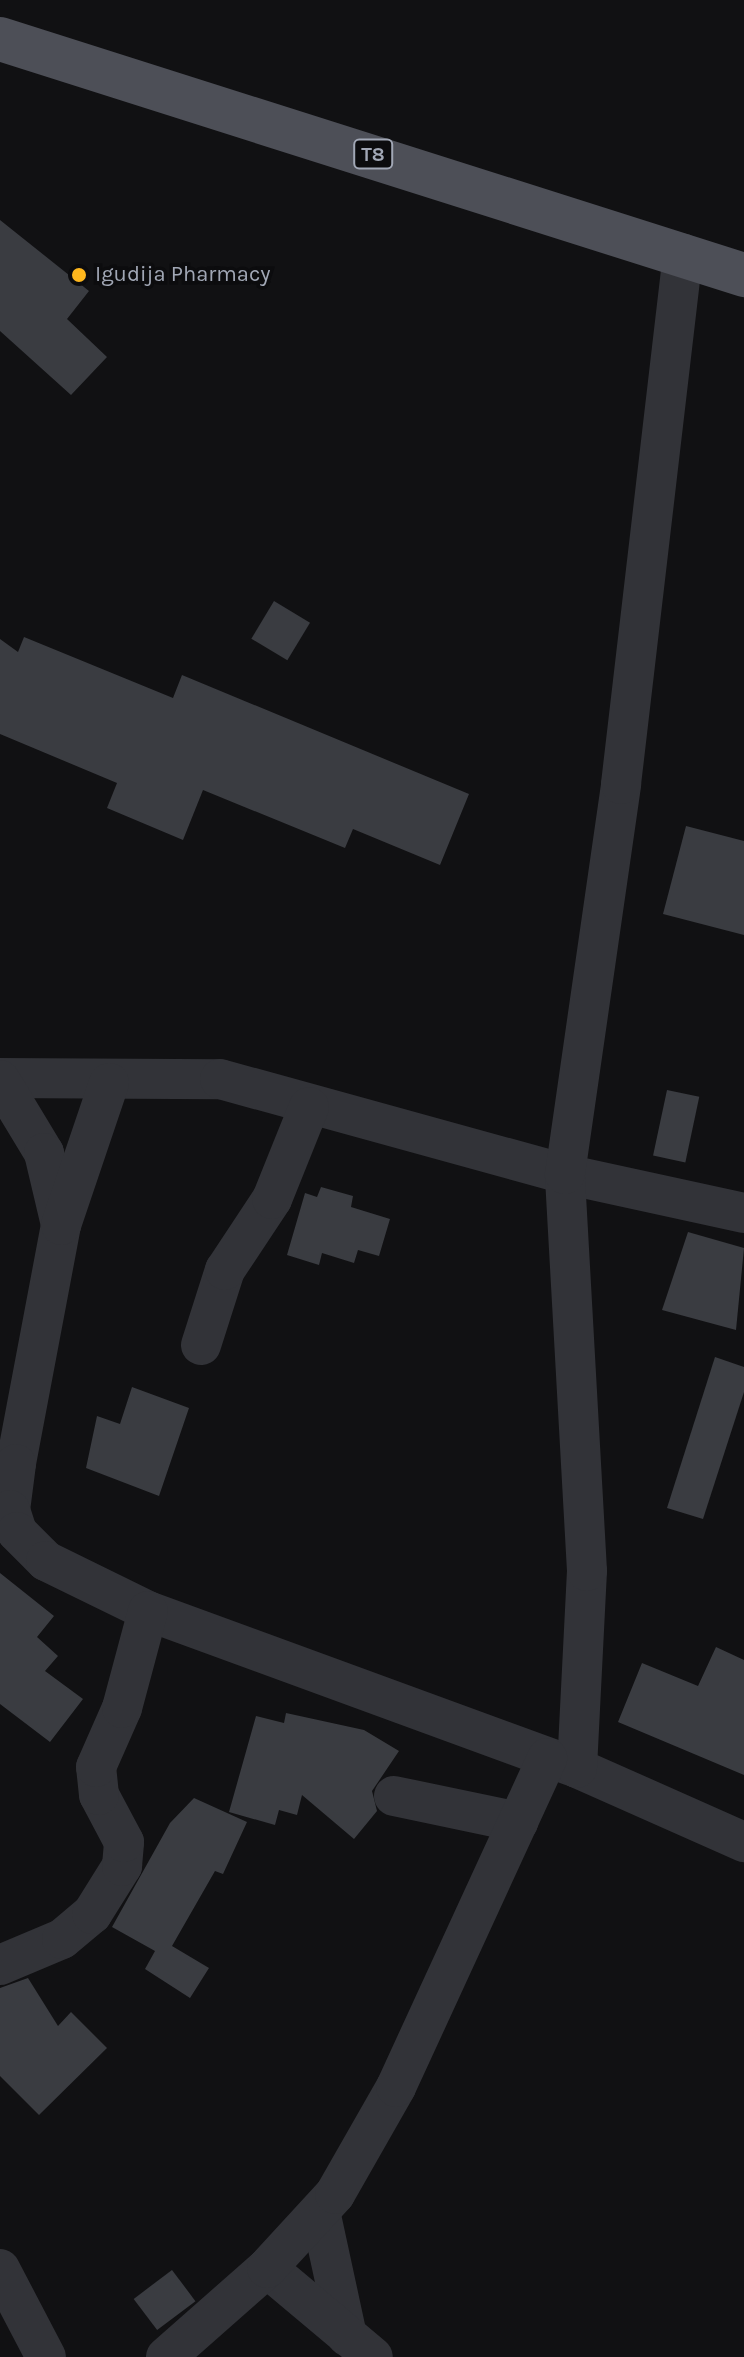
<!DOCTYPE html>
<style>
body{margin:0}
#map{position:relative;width:744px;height:2357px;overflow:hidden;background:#111113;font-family:Karla,sans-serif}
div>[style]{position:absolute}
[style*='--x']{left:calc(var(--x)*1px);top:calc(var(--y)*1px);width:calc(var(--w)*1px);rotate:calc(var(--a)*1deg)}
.building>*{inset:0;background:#3a3c41;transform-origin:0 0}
.minor>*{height:40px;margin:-20px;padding:0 20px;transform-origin:20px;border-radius:20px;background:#323338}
.major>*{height:44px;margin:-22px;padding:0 22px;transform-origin:22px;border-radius:22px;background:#4d4f57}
.dots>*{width:22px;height:22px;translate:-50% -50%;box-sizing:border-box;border:4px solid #0c0c0e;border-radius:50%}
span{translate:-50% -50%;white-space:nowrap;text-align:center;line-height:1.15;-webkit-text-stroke:7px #0c0c0e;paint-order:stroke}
.shield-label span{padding:2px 6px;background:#0c0c0e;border:2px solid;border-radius:6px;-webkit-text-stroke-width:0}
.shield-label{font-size:20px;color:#a1a7b5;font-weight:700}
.poi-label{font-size:22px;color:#a1a7b5}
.left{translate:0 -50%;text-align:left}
</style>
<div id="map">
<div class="building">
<div style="clip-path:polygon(0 220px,89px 291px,67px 319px,107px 357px,71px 395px,0 331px)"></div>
<div style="left:274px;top:601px;width:42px;height:44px;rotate:31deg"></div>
<div style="clip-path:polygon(24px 637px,173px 698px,182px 675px,469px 794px,440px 865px,353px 829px,345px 848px,203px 790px,183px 840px,107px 808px,117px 783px,0 734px,0 639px,18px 652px)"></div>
<div style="clip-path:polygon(686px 826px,744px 841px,744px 935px,663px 914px)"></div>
<div style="left:667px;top:1090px;width:33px;height:67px;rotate:12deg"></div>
<div style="clip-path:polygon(321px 1187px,353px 1196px,351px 1207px,390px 1219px,379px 1256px,358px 1250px,354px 1263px,322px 1253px,319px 1265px,287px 1255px,305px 1193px,317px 1197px)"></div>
<div style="clip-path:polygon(688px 1232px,744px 1248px,736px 1330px,662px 1310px)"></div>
<div style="clip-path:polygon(715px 1357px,744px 1367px,744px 1392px,703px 1519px,667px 1508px)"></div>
<div style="clip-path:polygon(132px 1387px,189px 1408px,159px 1496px,86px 1468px,97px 1416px,120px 1424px)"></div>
<div style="clip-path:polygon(0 1573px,54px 1616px,37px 1637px,58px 1656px,45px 1671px,83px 1699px,50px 1742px,0 1704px)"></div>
<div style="clip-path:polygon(716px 1647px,744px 1660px,744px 1775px,618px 1722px,642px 1663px,698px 1686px)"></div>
<div style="clip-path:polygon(286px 1713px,364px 1730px,399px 1751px,372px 1791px,377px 1811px,354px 1839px,302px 1795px,297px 1815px,279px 1810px,275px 1825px,229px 1812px,256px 1716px,284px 1723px)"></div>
<div style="clip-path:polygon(194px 1798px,247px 1822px,223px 1874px,215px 1871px,172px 1946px,209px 1968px,190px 1998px,145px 1969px,155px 1951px,112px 1927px,170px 1823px)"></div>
<div style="clip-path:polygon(28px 1978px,58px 2026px,71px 2012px,107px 2048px,39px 2115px,0 2076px,0 1988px)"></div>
<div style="left:172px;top:2270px;width:39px;height:48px;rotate:53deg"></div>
</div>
<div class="minor">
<div style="--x:0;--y:1078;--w:220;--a:0.3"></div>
<div style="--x:220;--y:1079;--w:358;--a:15.4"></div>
<div style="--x:565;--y:1174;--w:183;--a:12.3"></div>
<div style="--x:0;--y:1080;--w:85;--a:58.9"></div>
<div style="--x:44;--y:1153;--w:74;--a:76.7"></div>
<div style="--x:61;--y:1225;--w:243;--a:100.7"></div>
<div style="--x:16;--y:1464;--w:46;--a:97.4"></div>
<div style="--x:10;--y:1510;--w:23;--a:72"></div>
<div style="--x:17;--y:1532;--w:41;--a:45"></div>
<div style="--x:46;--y:1561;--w:114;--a:26.1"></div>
<div style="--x:148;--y:1611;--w:457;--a:20.1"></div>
<div style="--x:577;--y:1768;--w:183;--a:23.9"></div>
<div style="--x:61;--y:1225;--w:150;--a:-71.3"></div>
<div style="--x:201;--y:1345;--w:79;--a:-72.3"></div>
<div style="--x:225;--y:1270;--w:85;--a:-56.5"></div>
<div style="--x:272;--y:1199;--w:99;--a:-68.1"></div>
<div style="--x:577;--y:1768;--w:197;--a:-87.1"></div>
<div style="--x:587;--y:1571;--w:398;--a:-93.2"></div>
<div style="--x:565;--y:1174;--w:394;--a:-81.8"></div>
<div style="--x:621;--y:784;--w:534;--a:-83.33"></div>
<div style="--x:394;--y:1796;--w:127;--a:11.8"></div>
<div style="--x:0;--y:1965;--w:67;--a:-22.8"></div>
<div style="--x:62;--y:1939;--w:39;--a:-40"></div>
<div style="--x:92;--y:1914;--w:57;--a:-58"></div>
<div style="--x:122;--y:1866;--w:24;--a:-85"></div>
<div style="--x:124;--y:1842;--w:53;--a:-118"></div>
<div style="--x:99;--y:1795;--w:28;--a:-96"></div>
<div style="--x:96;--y:1767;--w:64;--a:-66.2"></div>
<div style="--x:122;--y:1708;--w:100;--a:-75"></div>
<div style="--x:320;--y:2211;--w:128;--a:77.8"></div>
<div style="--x:267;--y:2268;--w:138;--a:40"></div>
<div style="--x:0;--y:2269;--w:99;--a:62.4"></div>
<div style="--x:166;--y:2357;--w:135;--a:-41.4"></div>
<div style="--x:267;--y:2268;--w:100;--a:-47.4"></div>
<div style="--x:335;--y:2194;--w:123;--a:-60.3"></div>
<div style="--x:396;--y:2087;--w:362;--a:-65.3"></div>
</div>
<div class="major">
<div style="--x:0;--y:39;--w:781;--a:17.6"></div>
</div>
<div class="dots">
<div style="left:79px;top:275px;background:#ffb71d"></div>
</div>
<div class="shield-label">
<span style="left:373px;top:154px">T8</span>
</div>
<div class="poi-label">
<span class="left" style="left:95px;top:275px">Igudija Pharmacy</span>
</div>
</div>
